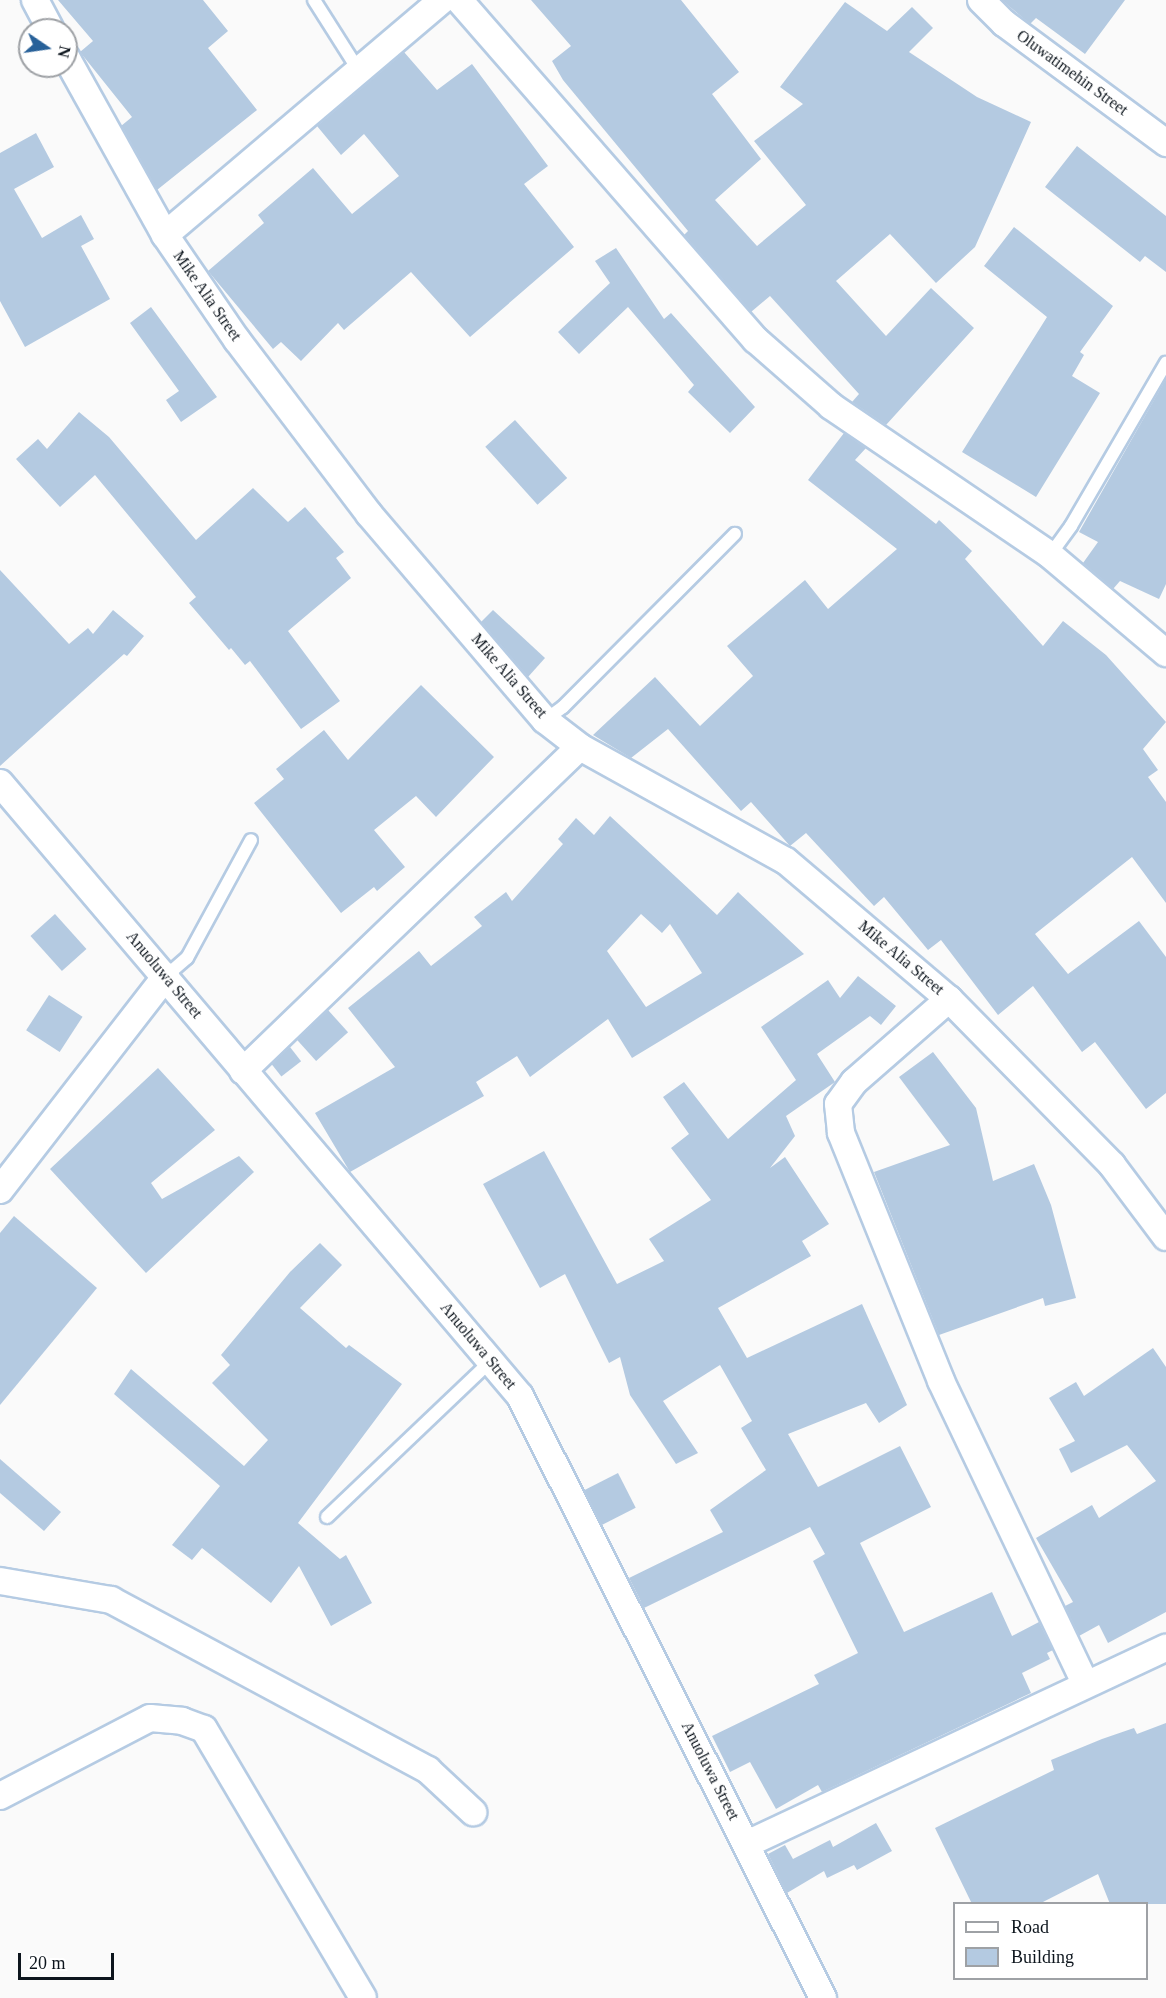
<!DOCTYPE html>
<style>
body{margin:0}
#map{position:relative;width:1166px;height:1998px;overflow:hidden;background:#fafafa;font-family:"Times New Roman",serif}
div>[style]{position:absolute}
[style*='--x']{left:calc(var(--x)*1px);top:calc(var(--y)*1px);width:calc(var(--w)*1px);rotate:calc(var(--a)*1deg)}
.building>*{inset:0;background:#b4cae1;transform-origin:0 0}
.roads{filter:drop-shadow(2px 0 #b5cbe3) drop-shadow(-2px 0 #b5cbe3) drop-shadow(0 2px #b5cbe3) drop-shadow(0 -2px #b5cbe3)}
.service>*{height:12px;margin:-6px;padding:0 6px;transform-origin:6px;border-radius:6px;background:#fff}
.minor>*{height:26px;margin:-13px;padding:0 13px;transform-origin:13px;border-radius:13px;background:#fff}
span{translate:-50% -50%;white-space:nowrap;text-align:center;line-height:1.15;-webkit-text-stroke:6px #fff;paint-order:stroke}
.street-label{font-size:16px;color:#0d151d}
.legend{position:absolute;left:953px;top:1902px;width:195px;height:78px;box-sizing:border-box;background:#fff;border:2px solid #9ea1a5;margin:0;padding:8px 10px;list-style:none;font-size:18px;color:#0d151d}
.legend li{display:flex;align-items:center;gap:12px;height:30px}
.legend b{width:30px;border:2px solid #9ea1a5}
.north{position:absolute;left:18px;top:18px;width:60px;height:60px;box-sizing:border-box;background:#fff;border:2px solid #9ea1a5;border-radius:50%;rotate:103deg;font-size:16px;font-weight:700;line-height:24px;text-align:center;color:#0d151d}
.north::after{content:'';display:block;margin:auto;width:21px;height:27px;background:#286199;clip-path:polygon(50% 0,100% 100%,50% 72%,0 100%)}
.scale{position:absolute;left:18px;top:1953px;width:96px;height:27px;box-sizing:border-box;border:3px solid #0d151d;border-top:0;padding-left:8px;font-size:18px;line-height:21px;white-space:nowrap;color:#0d151d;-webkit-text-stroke:4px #fff;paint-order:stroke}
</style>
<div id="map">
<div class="building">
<div style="clip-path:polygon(58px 0,203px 0,228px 31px,208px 48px,257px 110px,157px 190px,121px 126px,132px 117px,80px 52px,93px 41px)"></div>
<div style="clip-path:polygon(531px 0,681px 0,739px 72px,712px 94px,761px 159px,715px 200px,757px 246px,806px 205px,754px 141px,803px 104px,780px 87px,845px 2px,887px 31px,912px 7px,933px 28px,909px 52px,977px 97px,1031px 122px,975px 247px,936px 283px,890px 234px,836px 281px,886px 336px,931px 288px,974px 328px,886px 425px,852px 402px,859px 394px,770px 296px,751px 312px,684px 235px,688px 231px,563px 80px,552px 61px,571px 46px)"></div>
<div style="clip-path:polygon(1002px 0,1125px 0,1085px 54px,1036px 18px,1030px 24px)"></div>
<div style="clip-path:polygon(404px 52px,437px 90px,472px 64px,548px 166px,524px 184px,574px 247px,470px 337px,411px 272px,344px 330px,338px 323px,301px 361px,281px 342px,273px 349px,208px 271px,264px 223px,258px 215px,313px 168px,352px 214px,399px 176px,364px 134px,341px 155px,317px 126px)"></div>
<div style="clip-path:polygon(36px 133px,54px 167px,14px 189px,42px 238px,81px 215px,94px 239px,81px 246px,110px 299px,25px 347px,0 301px,0 153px)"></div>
<div style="clip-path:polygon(1077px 146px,1166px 216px,1166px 272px,1145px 256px,1140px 262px,1045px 187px)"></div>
<div style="clip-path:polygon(1014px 227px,1113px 306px,1080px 352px,1084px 355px,1072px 376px,1100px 393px,1036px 497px,962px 452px,1047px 317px,984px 266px)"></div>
<div style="clip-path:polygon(616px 248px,664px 319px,671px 313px,755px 407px,730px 433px,688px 392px,694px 385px,628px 307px,579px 354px,558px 332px,610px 283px,595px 261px)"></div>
<div style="clip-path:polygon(151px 307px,217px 397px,181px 422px,166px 400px,179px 391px,130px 323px)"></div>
<div style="clip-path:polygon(1166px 379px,1166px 584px,1159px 599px,1120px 581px,1113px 589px,1083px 563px,1098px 542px,1079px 532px)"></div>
<div style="clip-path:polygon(79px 412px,109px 437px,196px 540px,253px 488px,288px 522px,305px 507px,344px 552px,336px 558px,351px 578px,288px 631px,340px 701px,301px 729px,250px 661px,245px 665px,231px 648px,229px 650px,189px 603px,196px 597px,95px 475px,60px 507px,16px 459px,38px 439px,47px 449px)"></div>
<div style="left:515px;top:420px;width:78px;height:40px;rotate:48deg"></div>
<div style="clip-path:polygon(844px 433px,866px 448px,855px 460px,936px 524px,939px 520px,972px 551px,965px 559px,1043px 646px,1063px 621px,1106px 655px,1166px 722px,1143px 749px,1158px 770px,1148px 777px,1166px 802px,1166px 903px,1132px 857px,1035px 934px,1068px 974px,1139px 921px,1166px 957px,1166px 1093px,1146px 1109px,1095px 1042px,1082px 1052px,1033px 986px,998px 1015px,941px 940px,928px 950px,884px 897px,874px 906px,806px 833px,790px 846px,751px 802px,741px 811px,668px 729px,631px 758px,593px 735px,655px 677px,700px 726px,753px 676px,727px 646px,805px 580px,828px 609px,897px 549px,808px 480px)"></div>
<div style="clip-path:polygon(0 570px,69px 644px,88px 628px,93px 634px,113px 610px,144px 636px,127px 656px,124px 654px,0 766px)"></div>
<div style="clip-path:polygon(493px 610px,545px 658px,528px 677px,481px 622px)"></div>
<div style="clip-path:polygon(421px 685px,494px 757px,436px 817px,416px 796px,374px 830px,405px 867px,377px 891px,374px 887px,341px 913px,254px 803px,284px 779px,276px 769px,324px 730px,348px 760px)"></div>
<div style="clip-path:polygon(evenodd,610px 816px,717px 915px,738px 892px,804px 954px,632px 1058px,608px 1019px,530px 1077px,517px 1056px,476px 1082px,484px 1096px,350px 1172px,315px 1113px,395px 1067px,348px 1008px,419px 951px,431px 966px,482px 926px,474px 917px,506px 892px,512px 901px,563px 844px,558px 839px,576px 818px,594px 835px,610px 816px,641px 914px,662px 933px,670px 924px,702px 973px,646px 1007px,607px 951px,641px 914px)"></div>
<div style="left:55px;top:914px;width:47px;height:33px;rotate:48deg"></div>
<div style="clip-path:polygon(858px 976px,896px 1006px,881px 1025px,870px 1016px,817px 1054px,835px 1082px,786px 1116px,795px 1136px,770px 1168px,785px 1157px,829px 1224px,802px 1241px,811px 1256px,718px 1308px,747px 1358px,862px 1304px,907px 1405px,879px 1423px,866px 1403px,788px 1434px,818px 1487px,900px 1446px,931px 1507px,860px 1543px,904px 1632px,992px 1592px,1012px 1636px,1039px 1622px,1053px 1650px,1047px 1653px,1050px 1659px,1022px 1673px,1031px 1693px,822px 1792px,818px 1785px,776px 1809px,750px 1762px,730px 1772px,712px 1736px,819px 1684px,814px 1675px,858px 1653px,813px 1561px,825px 1554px,810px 1527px,644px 1608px,629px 1578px,723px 1532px,710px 1510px,766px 1470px,741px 1428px,752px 1421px,720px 1365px,663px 1401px,698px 1453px,676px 1464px,630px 1395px,620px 1357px,609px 1363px,565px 1274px,540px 1288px,483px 1184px,544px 1151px,617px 1284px,664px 1261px,649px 1239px,711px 1200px,671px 1148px,689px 1134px,663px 1097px,684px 1082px,728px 1139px,796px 1080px,761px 1027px,828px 980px,840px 998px)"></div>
<div style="left:49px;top:995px;width:40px;height:42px;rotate:33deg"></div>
<div style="left:328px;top:1010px;width:30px;height:43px;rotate:48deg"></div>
<div style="left:290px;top:1047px;width:18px;height:25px;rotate:52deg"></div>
<div style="clip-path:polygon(933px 1052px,976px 1108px,993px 1181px,1034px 1164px,1051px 1205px,1076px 1298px,1045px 1306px,1043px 1298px,939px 1335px,874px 1172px,950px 1145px,899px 1077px)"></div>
<div style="clip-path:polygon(158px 1068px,215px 1130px,151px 1183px,162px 1199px,239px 1156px,254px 1172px,146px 1273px,50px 1169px)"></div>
<div style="clip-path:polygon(14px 1216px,97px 1288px,0 1405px,0 1233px)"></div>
<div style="clip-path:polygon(320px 1243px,342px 1265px,300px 1308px,346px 1348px,349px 1345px,402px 1384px,298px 1523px,340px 1559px,346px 1555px,372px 1603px,331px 1626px,299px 1566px,271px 1603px,202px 1548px,192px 1560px,172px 1545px,220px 1486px,114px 1394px,131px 1369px,244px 1466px,268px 1440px,212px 1383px,230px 1365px,221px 1355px,290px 1272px)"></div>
<div style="clip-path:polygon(1153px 1348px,1166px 1367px,1166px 1612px,1108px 1643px,1099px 1625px,1079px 1636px,1065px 1606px,1073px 1602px,1036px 1538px,1092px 1505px,1099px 1518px,1156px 1481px,1127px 1445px,1071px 1473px,1059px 1449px,1075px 1441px,1049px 1398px,1076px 1382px,1084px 1396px)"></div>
<div style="clip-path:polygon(0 1459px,61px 1512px,44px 1531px,0 1493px)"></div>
<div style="left:618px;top:1473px;width:39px;height:38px;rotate:63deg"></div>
<div style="clip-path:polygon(1166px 1723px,1166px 1904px,1110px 1904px,1098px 1874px,1039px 1904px,972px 1904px,935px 1828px,1054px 1770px,1051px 1760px,1102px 1739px,1134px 1728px,1137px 1734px)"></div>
<div style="clip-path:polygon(876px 1823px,892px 1851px,857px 1870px,854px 1865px,827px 1878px,824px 1871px,787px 1893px,768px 1854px,785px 1845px,793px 1859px,830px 1840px,833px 1847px)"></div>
</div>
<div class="roads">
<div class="service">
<div style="--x:314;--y:0;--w:84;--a:57.6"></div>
<div style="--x:1050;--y:555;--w:36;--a:-54"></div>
<div style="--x:1071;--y:526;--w:189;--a:-59.8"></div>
<div style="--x:545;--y:720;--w:22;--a:-36"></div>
<div style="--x:563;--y:707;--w:244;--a:-45.2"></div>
<div style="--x:166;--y:976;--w:28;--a:-41"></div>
<div style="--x:187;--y:958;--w:134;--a:-61.5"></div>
<div style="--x:327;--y:1517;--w:226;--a:-43.6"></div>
</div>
<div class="minor">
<div style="--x:35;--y:0;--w:34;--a:62"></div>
<div style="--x:459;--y:0;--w:451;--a:48.9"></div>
<div style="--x:756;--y:340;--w:100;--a:41.3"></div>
<div style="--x:831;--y:406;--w:265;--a:34.2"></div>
<div style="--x:1050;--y:555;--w:152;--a:40.2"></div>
<div style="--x:981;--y:0;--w:33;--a:45"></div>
<div style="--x:1004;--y:23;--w:202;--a:36.5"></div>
<div style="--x:66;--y:57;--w:204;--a:60.9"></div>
<div style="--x:165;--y:235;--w:127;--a:55.6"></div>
<div style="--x:237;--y:340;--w:218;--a:52.8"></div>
<div style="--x:369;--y:514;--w:271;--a:49.5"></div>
<div style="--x:545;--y:720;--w:44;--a:37.6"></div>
<div style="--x:580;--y:747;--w:235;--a:29"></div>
<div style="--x:786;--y:861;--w:214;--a:40.3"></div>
<div style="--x:949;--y:999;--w:233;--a:45.5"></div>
<div style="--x:1112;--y:1165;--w:90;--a:53.1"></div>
<div style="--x:165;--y:235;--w:363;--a:-40.3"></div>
<div style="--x:0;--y:783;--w:804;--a:49.69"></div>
<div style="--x:520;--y:1396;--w:674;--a:63.28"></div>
<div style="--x:949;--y:999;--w:126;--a:138.9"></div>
<div style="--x:854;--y:1082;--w:27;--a:126"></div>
<div style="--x:838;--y:1104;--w:29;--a:84"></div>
<div style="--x:841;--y:1133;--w:267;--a:68"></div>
<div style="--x:941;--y:1381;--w:335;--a:64.5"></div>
<div style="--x:243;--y:1071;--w:467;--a:-43.9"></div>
<div style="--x:0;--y:1190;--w:271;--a:-52.2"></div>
<div style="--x:0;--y:1581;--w:113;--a:9.7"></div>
<div style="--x:111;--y:1600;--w:360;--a:28.2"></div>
<div style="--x:428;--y:1770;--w:62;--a:43"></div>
<div style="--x:0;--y:1796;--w:169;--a:-27.5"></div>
<div style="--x:150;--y:1718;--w:32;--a:5"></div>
<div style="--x:182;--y:1721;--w:23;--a:20"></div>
<div style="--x:204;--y:1729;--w:312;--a:59.4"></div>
<div style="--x:747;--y:1844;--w:463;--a:-25.1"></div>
</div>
</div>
<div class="street-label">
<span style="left:1072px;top:73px;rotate:36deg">Oluwatimehin Street</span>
<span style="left:207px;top:296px;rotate:55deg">Mike Alia Street</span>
<span style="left:509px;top:676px;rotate:49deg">Mike Alia Street</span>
<span style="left:901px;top:958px;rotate:40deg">Mike Alia Street</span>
<span style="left:164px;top:975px;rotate:50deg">Anuoluwa Street</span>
<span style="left:478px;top:1346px;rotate:50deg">Anuoluwa Street</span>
<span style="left:710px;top:1771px;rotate:63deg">Anuoluwa Street</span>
</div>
<ul class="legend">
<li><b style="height:8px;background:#fff"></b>Road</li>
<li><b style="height:16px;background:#b4cae1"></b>Building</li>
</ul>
<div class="north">N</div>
<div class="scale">20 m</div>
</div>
